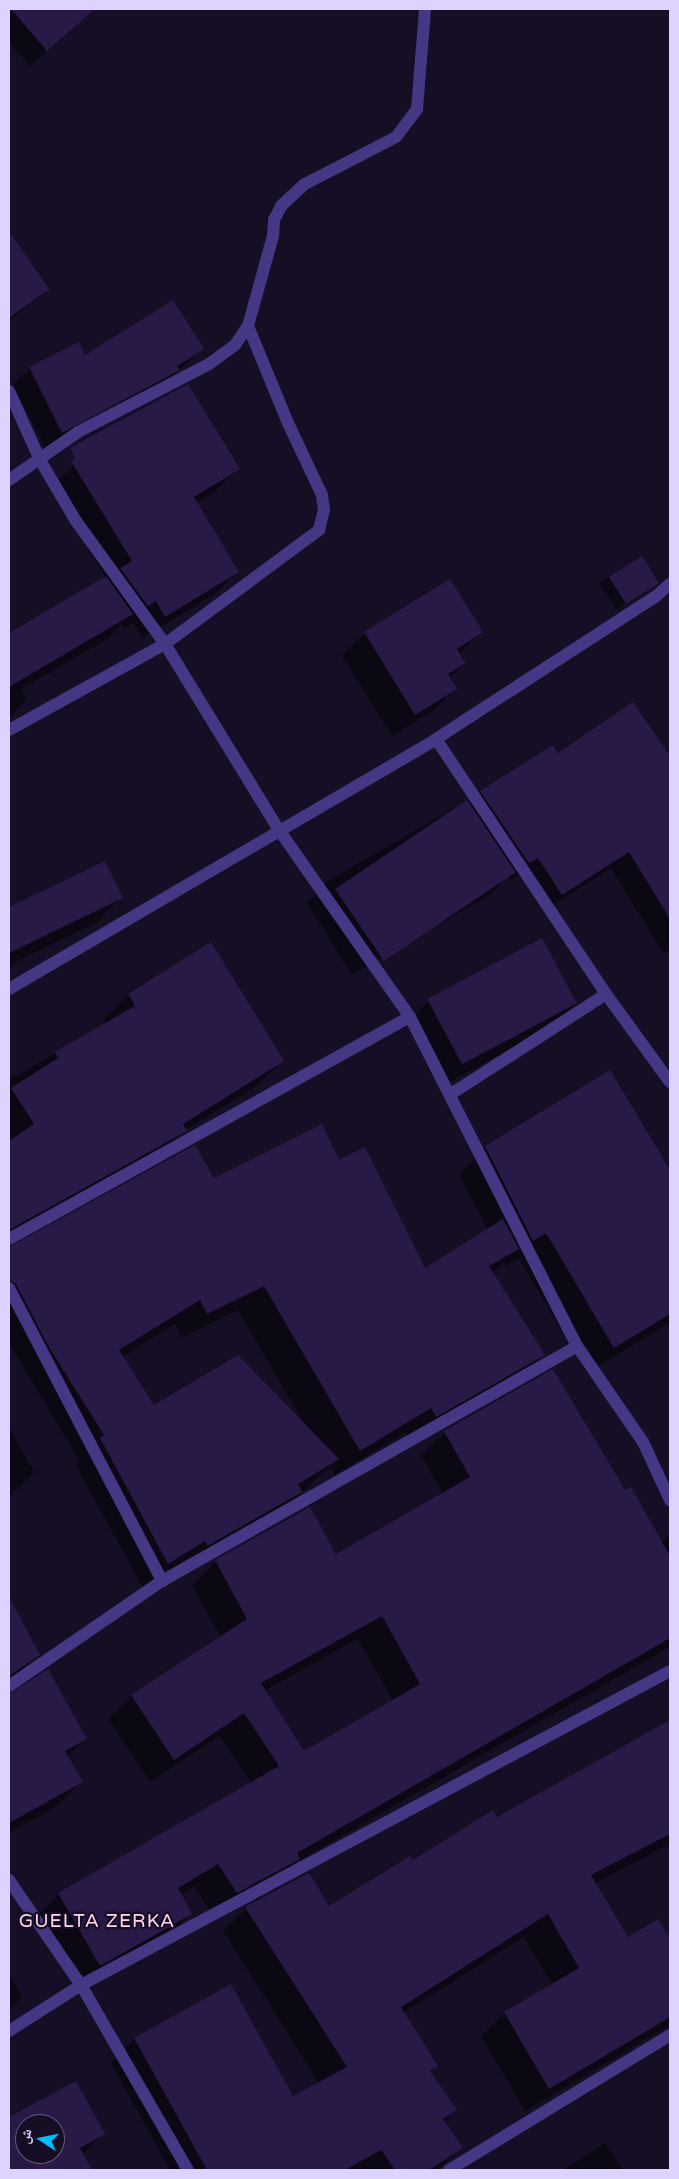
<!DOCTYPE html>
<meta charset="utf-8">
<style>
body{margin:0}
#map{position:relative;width:679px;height:2179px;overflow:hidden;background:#150e25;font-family:"Varela Round","Noto Naskh Arabic",sans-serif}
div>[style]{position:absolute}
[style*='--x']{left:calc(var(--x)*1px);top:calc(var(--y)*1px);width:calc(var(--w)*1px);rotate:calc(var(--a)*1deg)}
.shadow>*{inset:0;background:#0007;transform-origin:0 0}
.building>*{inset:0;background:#291946;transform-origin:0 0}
.street>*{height:12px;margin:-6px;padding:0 6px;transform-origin:6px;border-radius:6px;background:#463785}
span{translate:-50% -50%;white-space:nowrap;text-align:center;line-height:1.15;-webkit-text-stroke:4.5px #150e25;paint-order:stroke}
.quarter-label{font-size:19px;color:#ffd4e9;letter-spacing:1px}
.frame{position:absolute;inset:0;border:10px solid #ded2ff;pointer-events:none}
.north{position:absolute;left:15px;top:2114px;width:50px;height:50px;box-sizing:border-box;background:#150e25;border:1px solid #655c7c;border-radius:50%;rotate:281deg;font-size:14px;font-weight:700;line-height:20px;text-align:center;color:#ded2ff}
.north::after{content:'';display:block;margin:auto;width:18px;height:22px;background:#00bdfd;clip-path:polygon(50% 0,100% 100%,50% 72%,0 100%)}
</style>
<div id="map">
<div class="shadow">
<div style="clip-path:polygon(9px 9px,95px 9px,30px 66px,9px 42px)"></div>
<div style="clip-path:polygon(9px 233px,48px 289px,9px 321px)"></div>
<div style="clip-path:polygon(78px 344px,85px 356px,202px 349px,162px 386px,46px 449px,13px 385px,30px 368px)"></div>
<div style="clip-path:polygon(188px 386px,238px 468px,216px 491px,196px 503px,238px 571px,215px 594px,142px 638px,133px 623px,125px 628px,122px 624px,106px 640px,21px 689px,27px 699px,9px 718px,9px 634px,106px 578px,51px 487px,124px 419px)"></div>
<div style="left:641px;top:557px;width:31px;height:49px;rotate:58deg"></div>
<div style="clip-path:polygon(450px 581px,481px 632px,459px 654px,464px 663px,449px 678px,456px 688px,433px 711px,392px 736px,342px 656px,365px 633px)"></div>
<div style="clip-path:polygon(633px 703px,670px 758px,670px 954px,668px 950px,663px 953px,611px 868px,544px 911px,520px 875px,511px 880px,508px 876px,491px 894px,352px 975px,307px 903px,329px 880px,466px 801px,469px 805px,481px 792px,557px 755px)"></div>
<div style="clip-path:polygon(104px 863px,121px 898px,96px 923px,15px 962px,9px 969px,9px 909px)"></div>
<div style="clip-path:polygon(210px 944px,282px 1061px,257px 1086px,185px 1130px,160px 1156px,9px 1240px,9px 1080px,106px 1024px,103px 1020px,128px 995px)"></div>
<div style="clip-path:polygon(429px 1001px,576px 1003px,554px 1025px,441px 1087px,407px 1023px)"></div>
<div style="clip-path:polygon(evenodd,610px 1072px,670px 1173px,670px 1323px,587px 1373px,519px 1259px,506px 1266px,504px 1262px,492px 1274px,543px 1355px,518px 1380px,410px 1441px,405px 1433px,335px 1475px,330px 1467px,275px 1517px,143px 1588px,75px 1464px,79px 1460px,9px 1343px,9px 1247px,214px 1180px,339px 1162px,425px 1270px,488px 1230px,459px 1174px,486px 1147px,610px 1072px,238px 1310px,305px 1425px,154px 1407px,122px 1357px,175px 1324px,182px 1338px,238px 1310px)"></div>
<div style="clip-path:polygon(9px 1427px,34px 1472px,9px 1497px)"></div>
<div style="clip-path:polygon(evenodd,445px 1432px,624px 1492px,661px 1541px,670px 1536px,670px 1647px,293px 1864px,275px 1882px,213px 1915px,194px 1886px,181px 1895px,191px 1913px,167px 1937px,76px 1988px,36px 1917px,59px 1894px,251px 1783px,220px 1736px,150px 1782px,108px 1719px,132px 1696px,221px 1638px,192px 1585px,216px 1561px,335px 1556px,443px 1494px,421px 1455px,445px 1432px,358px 1639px,393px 1701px,304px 1753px,264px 1691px,358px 1639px)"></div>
<div style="clip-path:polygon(9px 1600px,39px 1654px,9px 1683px)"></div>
<div style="clip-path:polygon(14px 1694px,85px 1739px,67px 1757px,81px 1782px,56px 1807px,9px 1833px,9px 1695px)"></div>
<div style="clip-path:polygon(670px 1721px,670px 1844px,595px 1883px,628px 1939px,658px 1921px,670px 1942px,670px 2025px,525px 2111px,481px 2036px,505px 2013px,552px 1985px,524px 1937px,403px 2013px,437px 2065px,430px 2072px,456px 2110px,444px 2122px,461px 2148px,438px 2170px,170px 2170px,111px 2063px,134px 2039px,231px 1985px,292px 2098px,319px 2083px,223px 1931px,246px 1908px,328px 1907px,497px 1818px)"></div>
<div style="clip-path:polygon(9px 1974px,22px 1997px,9px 2011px)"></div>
<div style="clip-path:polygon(evenodd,75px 2082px,103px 2134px,82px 2155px,91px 2170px,9px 2170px,9px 2119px,75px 2082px,25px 2124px,55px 2124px,55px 2154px,25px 2154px,25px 2124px)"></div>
<div style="clip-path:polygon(605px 2143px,623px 2170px,563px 2170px)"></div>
</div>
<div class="building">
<div style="clip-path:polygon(11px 9px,95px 9px,47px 51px)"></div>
<div style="clip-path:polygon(9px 231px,49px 289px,9px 318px)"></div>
<div style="clip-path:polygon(173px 300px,204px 349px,177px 366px,180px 370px,62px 433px,29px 367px,79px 342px,85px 355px)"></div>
<div style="clip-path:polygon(188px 384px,240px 469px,194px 497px,239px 572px,165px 617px,156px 601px,148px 606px,120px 568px,132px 561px,71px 461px,75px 458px,70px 448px)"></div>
<div style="left:642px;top:556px;width:32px;height:39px;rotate:58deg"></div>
<div style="clip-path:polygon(106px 576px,133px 614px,9px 687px,9px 633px)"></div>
<div style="clip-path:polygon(450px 579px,483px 632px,457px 649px,465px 663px,448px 674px,457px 689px,415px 715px,364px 632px)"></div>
<div style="clip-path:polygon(633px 702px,670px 756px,670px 919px,629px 852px,562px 895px,538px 858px,529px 863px,480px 791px,553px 745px,558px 753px)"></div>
<div style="left:467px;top:800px;width:87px;height:159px;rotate:56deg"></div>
<div style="clip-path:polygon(105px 861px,123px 898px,9px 953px,9px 907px)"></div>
<div style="left:542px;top:938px;width:74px;height:130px;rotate:62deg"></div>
<div style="clip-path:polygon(211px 942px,284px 1061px,183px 1124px,187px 1131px,9px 1230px,9px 1141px,34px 1124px,11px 1088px,58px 1058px,55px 1052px,135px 1006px,128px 994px)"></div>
<div style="clip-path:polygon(610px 1070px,670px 1170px,670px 1314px,614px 1348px,546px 1233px,533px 1241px,485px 1146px)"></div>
<div style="clip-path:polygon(322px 1124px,339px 1160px,365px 1147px,425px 1268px,503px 1219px,519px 1249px,489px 1266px,545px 1355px,436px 1417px,431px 1408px,360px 1451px,264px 1286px,207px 1314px,200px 1300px,119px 1350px,154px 1405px,238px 1355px,339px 1459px,298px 1484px,302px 1492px,207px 1546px,205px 1541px,168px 1564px,100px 1438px,104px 1435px,50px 1349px,16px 1284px,9px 1280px,9px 1247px,195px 1145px,214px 1178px)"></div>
<div style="clip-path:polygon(evenodd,553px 1369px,625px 1490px,631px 1487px,670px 1556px,670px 1638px,297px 1853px,300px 1859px,237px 1893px,218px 1864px,178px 1888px,192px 1914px,100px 1966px,58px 1893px,279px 1766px,244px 1713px,174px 1760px,131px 1695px,247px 1619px,215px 1560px,310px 1507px,336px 1554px,470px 1477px,444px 1431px,553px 1369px,382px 1616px,420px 1684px,304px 1751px,261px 1683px,382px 1616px)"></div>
<div style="clip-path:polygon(9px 1597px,40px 1655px,9px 1676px)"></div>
<div style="clip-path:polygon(48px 1669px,87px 1739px,65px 1751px,83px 1782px,9px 1823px,9px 1694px)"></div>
<div style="clip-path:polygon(670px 1720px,670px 1834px,591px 1875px,628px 1937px,658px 1919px,670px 1939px,670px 2017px,549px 2089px,504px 2012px,579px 1968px,548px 1914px,401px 2007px,438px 2066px,430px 2071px,457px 2110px,443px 2119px,463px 2148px,429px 2170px,395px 2170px,381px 2150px,345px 2170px,207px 2170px,134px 2038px,231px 1984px,293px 2096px,347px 2067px,245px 1907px,309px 1873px,329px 1906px,410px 1856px,413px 1860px,493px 1810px,497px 1817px)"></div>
<div style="clip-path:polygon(evenodd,76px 2081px,105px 2134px,80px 2148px,92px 2170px,9px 2170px,9px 2117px,76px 2081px,25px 2124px,55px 2124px,55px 2154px,25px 2154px,25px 2124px)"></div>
</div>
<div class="street">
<div style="--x:9;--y:391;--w:76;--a:65.8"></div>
<div style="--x:40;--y:460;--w:71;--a:59.5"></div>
<div style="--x:76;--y:521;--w:152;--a:54.1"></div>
<div style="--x:165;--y:644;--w:218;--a:58.5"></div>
<div style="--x:279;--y:830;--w:228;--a:55"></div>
<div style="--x:410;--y:1017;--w:369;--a:63.1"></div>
<div style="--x:577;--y:1346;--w:116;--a:55.5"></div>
<div style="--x:643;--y:1442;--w:64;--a:65"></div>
<div style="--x:9;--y:480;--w:84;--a:-34.8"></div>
<div style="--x:78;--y:432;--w:148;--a:-27.4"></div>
<div style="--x:209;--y:364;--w:32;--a:-36"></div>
<div style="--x:235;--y:345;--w:23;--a:-56"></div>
<div style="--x:248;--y:326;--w:93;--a:-74.5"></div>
<div style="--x:273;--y:236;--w:16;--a:-86"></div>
<div style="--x:274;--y:220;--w:16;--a:-63"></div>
<div style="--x:281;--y:206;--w:33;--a:-43"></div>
<div style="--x:305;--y:184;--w:102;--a:-27.3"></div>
<div style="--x:396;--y:137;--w:35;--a:-53"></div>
<div style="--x:417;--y:109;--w:100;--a:-85.4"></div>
<div style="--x:9;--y:730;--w:178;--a:-28.9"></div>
<div style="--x:165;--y:644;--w:192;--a:-36.5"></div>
<div style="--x:319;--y:530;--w:21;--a:-76"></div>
<div style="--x:324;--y:510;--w:15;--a:-98"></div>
<div style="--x:322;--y:495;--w:80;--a:-115.3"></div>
<div style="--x:288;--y:423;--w:105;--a:-112.4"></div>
<div style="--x:436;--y:739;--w:306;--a:56.3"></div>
<div style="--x:606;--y:994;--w:109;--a:54"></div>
<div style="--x:9;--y:989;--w:495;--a:-30.3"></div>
<div style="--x:436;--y:739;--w:261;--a:-33"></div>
<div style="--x:655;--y:597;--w:20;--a:-41"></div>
<div style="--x:451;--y:1094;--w:184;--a:-32.8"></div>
<div style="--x:9;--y:1239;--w:458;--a:-29"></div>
<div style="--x:9;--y:1288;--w:331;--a:62.4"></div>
<div style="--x:9;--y:1686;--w:186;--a:-34.5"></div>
<div style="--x:162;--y:1581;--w:477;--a:-29.5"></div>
<div style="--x:9;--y:1880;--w:127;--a:55.6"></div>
<div style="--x:81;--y:1985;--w:214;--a:60"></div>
<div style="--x:9;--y:2031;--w:85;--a:-32.6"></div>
<div style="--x:81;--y:1985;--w:667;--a:-28.06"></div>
<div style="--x:449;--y:2170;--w:259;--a:-31.4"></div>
</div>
<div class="quarter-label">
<span style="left:97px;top:1922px">GUELTA ZERKA</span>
</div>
<div class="frame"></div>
<div class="north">ش</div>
</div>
